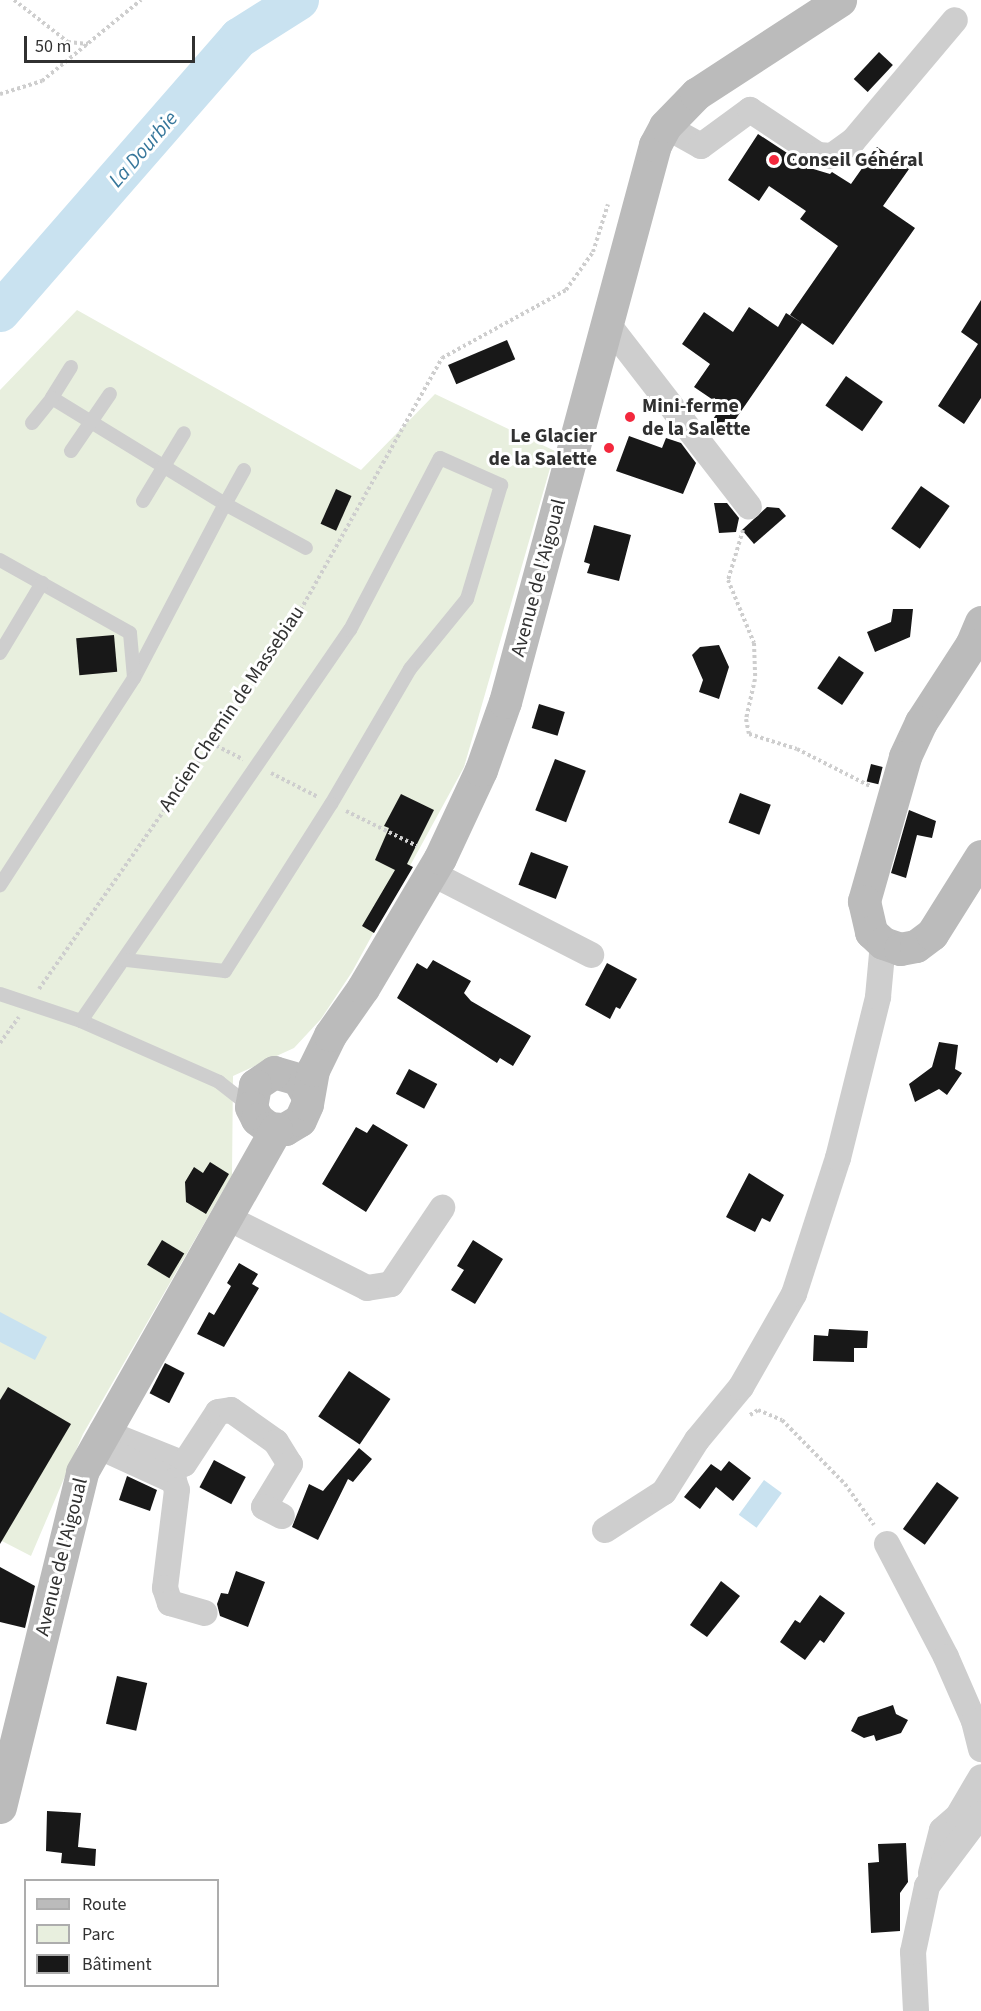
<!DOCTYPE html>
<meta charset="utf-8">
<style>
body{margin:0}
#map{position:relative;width:981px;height:2011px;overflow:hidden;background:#fff;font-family:"Source Sans 3",sans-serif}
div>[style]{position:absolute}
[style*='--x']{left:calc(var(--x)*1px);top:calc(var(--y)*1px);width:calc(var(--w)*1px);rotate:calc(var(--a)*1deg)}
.green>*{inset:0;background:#e8efde}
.water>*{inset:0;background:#c9e2f0;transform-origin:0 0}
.river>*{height:40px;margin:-20px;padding:0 20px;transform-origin:20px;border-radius:20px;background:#c9e2f0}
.building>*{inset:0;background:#181818;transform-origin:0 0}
.path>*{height:4px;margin-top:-2px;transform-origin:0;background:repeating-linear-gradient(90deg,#cecece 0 3px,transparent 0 6px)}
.lane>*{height:14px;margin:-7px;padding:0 7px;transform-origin:7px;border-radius:7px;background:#cecece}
.street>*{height:26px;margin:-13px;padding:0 13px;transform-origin:13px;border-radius:13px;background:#cecece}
.secondary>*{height:33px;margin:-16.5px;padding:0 16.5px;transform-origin:16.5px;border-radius:16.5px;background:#bbb}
.dots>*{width:16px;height:16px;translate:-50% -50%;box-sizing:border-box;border:3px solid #fff;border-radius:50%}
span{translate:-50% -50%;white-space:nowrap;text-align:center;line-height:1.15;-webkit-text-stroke:6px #fff;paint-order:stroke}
.poi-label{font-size:20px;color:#313131;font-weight:700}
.left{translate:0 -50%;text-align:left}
.right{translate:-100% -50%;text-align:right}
.street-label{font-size:20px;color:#313131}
.water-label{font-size:21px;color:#37779b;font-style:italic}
.legend{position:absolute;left:24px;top:1879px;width:195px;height:108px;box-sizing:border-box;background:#fff;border:2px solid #adadad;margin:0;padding:8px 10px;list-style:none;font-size:18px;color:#313131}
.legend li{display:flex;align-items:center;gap:12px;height:30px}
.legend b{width:30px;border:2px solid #adadad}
.scale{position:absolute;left:24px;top:36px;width:171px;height:27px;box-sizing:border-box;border:3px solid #313131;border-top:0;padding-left:8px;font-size:18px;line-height:21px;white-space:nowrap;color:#313131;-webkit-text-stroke:4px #fff;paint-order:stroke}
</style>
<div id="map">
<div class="green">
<div style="clip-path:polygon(77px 310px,361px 470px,435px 394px,555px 451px,464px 767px,352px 972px,321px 1019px,294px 1048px,233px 1076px,232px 1175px,83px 1434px,31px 1556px,0 1540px,0 390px)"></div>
</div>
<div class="water">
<div style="clip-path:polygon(0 1312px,47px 1337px,35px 1360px,0 1342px)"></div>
<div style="left:764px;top:1480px;width:22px;height:43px;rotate:36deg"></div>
</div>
<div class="river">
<div style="--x:0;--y:312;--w:364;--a:-48.9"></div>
<div style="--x:239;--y:38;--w:71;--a:-32.3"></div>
</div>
<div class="building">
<div style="left:879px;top:52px;width:19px;height:37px;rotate:43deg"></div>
<div style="clip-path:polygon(758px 134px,810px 168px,830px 174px,832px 172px,851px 184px,877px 147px,909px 169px,883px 206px,915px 228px,833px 345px,802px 323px,726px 433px,711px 422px,722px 406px,694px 387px,710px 364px,682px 344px,704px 312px,733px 332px,749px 307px,778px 327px,786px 313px,802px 323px,790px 315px,838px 246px,800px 219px,806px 211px,769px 186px,759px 201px,728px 180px)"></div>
<div style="clip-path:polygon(981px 300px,981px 398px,964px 424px,938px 406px,978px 344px,961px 332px)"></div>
<div style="left:507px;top:340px;width:21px;height:64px;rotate:67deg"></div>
<div style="left:846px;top:376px;width:45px;height:36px;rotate:35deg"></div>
<div style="clip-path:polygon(629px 436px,662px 448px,666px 438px,681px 443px,696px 463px,683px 494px,616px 471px)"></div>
<div style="left:921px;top:486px;width:35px;height:52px;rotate:35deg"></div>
<div style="left:336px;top:489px;width:17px;height:38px;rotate:24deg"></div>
<div style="clip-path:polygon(714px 503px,727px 503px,739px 518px,736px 532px,719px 533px)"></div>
<div style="clip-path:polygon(767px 507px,779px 508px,786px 516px,754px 544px,742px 530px)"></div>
<div style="clip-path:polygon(594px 525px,631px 535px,619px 581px,587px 573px,590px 564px,584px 562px)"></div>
<div style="clip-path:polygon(893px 609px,913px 609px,910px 637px,875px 652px,867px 632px,891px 622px)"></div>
<div style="left:114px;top:635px;width:37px;height:38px;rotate:85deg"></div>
<div style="clip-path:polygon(719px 645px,729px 667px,719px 699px,699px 692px,703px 680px,692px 655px,700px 647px)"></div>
<div style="left:839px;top:656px;width:30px;height:39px;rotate:34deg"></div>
<div style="left:539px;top:704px;width:27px;height:25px;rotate:17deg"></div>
<div style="left:555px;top:759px;width:33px;height:55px;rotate:21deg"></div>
<div style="left:871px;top:764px;width:12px;height:18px;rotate:14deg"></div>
<div style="left:740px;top:793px;width:33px;height:32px;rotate:21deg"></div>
<div style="clip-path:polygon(401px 794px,434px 810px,407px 864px,413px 867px,374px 933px,362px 926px,395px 870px,375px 860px,389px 828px,384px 826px)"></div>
<div style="clip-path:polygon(909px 810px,936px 821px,932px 838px,917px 835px,906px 878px,891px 873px)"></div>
<div style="left:531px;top:852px;width:40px;height:35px;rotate:21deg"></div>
<div style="clip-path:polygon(433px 960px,471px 981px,464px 993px,471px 1001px,531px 1036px,513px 1066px,500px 1058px,497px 1063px,397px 998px,417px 963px,427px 969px)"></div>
<div style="clip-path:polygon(607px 963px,637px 979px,620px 1009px,616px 1007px,610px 1019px,585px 1005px)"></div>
<div style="clip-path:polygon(939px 1042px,958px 1045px,955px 1069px,962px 1073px,947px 1095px,939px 1089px,915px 1102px,909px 1084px,932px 1067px)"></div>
<div style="left:409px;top:1069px;width:32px;height:28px;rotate:28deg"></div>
<div style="clip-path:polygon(373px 1124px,408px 1145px,366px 1212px,322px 1184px,356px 1127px,367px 1133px)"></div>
<div style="clip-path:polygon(210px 1162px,229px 1174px,206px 1214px,186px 1202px,185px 1182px,194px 1167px,203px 1173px)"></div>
<div style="clip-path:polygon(749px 1173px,784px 1195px,770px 1222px,762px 1218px,755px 1232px,726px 1217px)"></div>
<div style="left:162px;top:1240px;width:26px;height:29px;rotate:31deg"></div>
<div style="clip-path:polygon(473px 1240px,503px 1259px,475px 1304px,451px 1290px,464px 1270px,457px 1266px)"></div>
<div style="clip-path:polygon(239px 1263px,258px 1274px,252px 1284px,259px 1288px,224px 1347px,197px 1334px,209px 1312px,214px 1315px,231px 1286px,227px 1283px)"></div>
<div style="clip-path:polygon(829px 1329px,868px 1331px,867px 1348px,854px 1348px,854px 1362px,813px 1361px,814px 1335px,828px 1336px)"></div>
<div style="left:165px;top:1363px;width:22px;height:34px;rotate:27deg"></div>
<div style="left:349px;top:1371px;width:50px;height:55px;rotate:34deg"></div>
<div style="clip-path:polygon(8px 1387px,71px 1424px,0 1544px,0 1400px)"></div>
<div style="clip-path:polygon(359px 1448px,372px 1459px,353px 1482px,348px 1479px,318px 1540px,292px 1527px,309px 1484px,323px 1491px)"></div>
<div style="left:214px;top:1460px;width:36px;height:31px;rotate:28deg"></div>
<div style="clip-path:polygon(729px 1461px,751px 1478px,733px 1501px,716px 1487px,700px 1509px,684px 1497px,711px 1464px,721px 1471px)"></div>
<div style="clip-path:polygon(127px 1476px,157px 1490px,150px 1511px,119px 1500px)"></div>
<div style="left:937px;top:1482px;width:27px;height:58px;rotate:36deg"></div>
<div style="clip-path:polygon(0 1567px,35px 1586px,25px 1628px,0 1622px)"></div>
<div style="clip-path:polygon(236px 1571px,265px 1582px,248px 1627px,220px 1616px,217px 1604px,221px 1593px,228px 1594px)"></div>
<div style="clip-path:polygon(721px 1581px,740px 1596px,707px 1637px,690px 1625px)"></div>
<div style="clip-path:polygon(820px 1595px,845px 1613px,824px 1643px,820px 1640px,805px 1660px,780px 1642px,795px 1620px,800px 1623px)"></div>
<div style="left:117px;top:1676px;width:31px;height:49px;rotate:13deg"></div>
<div style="clip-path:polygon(893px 1705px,896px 1714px,908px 1720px,901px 1733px,876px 1741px,874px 1735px,864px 1738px,851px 1731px,858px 1717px)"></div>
<div style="clip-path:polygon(47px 1811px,81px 1813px,78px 1847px,96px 1849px,95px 1866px,61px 1863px,62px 1853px,46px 1851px)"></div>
<div style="clip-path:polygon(906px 1843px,908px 1882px,900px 1893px,900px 1931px,871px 1933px,868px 1863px,879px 1862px,878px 1844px)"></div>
</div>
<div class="path">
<div style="--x:14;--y:0;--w:68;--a:37.9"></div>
<div style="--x:68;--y:42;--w:20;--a:6"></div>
<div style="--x:0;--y:94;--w:44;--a:-17.2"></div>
<div style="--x:42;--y:81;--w:128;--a:-39.3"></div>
<div style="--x:743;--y:530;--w:52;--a:106.7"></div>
<div style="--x:728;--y:580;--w:68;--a:67.6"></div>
<div style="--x:754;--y:643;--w:36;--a:88"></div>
<div style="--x:755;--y:679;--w:41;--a:102.7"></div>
<div style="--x:746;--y:719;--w:15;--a:79"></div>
<div style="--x:749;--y:734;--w:50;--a:17.4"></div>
<div style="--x:797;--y:749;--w:82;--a:26.9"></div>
<div style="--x:211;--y:743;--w:36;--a:27"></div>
<div style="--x:271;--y:773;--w:53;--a:27.1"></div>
<div style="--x:346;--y:811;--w:79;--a:26.2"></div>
<div style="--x:39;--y:989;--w:431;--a:-55"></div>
<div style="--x:286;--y:636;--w:319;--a:-60.7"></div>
<div style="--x:442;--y:358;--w:141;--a:-28.7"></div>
<div style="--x:566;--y:290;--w:47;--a:-54.6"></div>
<div style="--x:593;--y:252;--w:50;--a:-72.6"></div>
<div style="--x:0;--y:1043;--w:32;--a:-54"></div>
<div style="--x:750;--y:1415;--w:9;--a:-32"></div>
<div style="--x:758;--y:1410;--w:26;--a:23"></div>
<div style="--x:782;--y:1420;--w:90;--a:45.5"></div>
<div style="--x:845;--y:1484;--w:50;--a:54.7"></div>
</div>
<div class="lane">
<div style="--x:71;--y:367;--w:36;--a:122"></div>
<div style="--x:52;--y:398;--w:203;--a:31.5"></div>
<div style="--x:225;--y:504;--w:196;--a:117.6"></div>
<div style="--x:32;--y:423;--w:32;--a:-51"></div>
<div style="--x:71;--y:451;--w:69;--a:-55.6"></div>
<div style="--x:244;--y:470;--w:39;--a:119"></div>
<div style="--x:225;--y:504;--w:92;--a:28.5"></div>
<div style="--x:143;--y:501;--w:79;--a:-58.9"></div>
<div style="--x:0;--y:560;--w:149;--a:29.3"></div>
<div style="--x:130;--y:633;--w:45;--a:84.9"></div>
<div style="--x:134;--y:678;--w:247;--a:122.9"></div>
<div style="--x:0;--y:653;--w:82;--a:-59"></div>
<div style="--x:0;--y:994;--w:85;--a:18.4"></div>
<div style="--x:81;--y:1021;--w:151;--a:23.8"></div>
<div style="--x:219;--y:1082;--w:41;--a:38"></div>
<div style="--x:81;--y:1021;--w:475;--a:-55.5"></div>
<div style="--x:350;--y:630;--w:194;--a:-62.4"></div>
<div style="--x:440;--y:458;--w:67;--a:23.9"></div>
<div style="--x:501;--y:485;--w:119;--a:106.6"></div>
<div style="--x:467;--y:599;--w:90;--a:129.2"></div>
<div style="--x:410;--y:669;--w:156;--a:120.3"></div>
<div style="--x:331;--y:804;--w:198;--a:122.4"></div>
<div style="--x:225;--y:971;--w:101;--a:-173.7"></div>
</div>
<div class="street">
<div style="--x:665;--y:126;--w:41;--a:29.1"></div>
<div style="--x:701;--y:146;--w:61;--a:-36.3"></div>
<div style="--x:750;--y:110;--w:82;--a:33.5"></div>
<div style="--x:818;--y:155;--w:14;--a:4"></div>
<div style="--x:832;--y:156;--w:26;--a:-36"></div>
<div style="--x:853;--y:141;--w:158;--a:-49.9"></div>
<div style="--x:607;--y:323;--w:232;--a:52.3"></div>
<div style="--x:431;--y:873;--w:180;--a:27.1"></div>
<div style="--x:226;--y:1217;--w:158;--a:26.7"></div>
<div style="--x:367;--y:1288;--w:24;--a:-9"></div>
<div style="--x:391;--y:1284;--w:92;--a:-56.1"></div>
<div style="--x:102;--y:1431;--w:88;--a:21.9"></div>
<div style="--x:184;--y:1464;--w:62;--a:-56.8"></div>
<div style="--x:218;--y:1412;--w:13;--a:-9"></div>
<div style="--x:231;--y:1410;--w:55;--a:35.4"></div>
<div style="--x:276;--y:1442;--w:26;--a:58"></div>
<div style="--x:290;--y:1464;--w:50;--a:121.2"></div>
<div style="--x:264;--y:1507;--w:20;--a:27"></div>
<div style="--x:104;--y:1449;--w:77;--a:24.6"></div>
<div style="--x:174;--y:1481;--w:9;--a:72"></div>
<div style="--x:177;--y:1490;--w:99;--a:97"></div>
<div style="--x:165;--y:1588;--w:16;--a:72"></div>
<div style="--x:170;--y:1603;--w:36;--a:16"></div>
<div style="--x:605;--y:1530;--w:70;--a:-32.8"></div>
<div style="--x:664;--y:1492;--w:62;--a:-57.6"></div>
<div style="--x:697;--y:1440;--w:69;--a:-50.3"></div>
<div style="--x:741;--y:1387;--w:107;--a:-60.3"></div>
<div style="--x:794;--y:1294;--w:143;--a:-72.1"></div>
<div style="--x:838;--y:1158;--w:166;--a:-76"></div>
<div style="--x:878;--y:997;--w:54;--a:-84.7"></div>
<div style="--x:887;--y:1544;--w:127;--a:62.4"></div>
<div style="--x:946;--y:1657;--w:70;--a:66.4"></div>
<div style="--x:974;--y:1721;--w:29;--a:76"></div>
<div style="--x:931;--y:1873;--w:44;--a:-75.7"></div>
<div style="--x:942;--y:1830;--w:21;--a:-41"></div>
<div style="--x:958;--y:1816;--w:45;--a:-59.5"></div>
<div style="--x:916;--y:2011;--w:59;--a:-92.9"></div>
<div style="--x:913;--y:1952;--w:67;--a:-78"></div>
<div style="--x:927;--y:1886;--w:90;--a:-53.1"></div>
</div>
<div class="secondary">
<div style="--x:981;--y:622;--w:25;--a:113"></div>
<div style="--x:971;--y:645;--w:92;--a:123"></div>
<div style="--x:921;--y:722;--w:38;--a:115"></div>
<div style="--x:905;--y:757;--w:150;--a:105.9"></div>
<div style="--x:864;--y:901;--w:32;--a:77"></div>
<div style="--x:871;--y:932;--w:16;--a:43"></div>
<div style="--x:883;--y:943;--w:18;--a:19"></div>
<div style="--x:900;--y:949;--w:16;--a:-11"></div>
<div style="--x:916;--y:946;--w:20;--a:-37"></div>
<div style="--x:932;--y:934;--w:92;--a:-57.9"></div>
<div style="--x:307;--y:1095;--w:18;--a:-119"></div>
<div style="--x:298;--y:1079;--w:25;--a:-164"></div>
<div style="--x:274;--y:1072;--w:23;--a:146"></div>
<div style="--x:255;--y:1085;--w:22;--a:100"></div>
<div style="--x:251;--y:1107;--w:13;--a:63"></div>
<div style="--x:257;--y:1119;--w:15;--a:37"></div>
<div style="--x:269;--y:1128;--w:16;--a:4"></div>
<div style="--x:285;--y:1129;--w:17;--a:-31"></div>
<div style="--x:300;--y:1120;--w:17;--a:-66"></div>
<div style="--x:307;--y:1104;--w:35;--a:-80"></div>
<div style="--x:313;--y:1070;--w:39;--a:-64"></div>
<div style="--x:330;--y:1035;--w:57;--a:-54.9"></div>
<div style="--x:363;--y:988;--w:151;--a:-59.4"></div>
<div style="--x:440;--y:858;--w:97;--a:-65"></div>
<div style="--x:481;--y:770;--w:72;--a:-70.6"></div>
<div style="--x:505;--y:702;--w:577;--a:-74.93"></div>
<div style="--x:655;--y:145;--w:21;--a:-62"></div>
<div style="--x:665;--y:126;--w:45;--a:-45.9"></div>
<div style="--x:696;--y:94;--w:172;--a:-33.1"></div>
<div style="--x:0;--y:1807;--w:345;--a:-76.2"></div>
<div style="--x:82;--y:1472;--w:394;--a:-60.5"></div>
</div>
<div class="dots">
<div style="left:774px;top:160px;background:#f3283d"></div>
<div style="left:630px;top:417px;background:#f3283d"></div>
<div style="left:609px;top:448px;background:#f3283d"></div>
</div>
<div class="poi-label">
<span class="left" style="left:786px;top:160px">Conseil Général</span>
<span class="left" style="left:642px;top:418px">Mini-ferme<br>de la Salette</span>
<span class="right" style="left:597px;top:448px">Le Glacier<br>de la Salette</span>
</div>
<div class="street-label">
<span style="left:539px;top:578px;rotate:-75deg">Avenue de l'Aigoual</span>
<span style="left:232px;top:709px;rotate:-56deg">Ancien Chemin de Massebiau</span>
<span style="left:62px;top:1557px;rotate:-76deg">Avenue de l'Aigoual</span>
</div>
<div class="water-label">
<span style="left:143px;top:149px;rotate:-49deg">La Dourbie</span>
</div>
<ul class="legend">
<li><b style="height:8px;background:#bbb"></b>Route</li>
<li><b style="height:16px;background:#e8efde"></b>Parc</li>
<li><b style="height:16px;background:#181818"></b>Bâtiment</li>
</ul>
<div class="scale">50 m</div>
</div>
